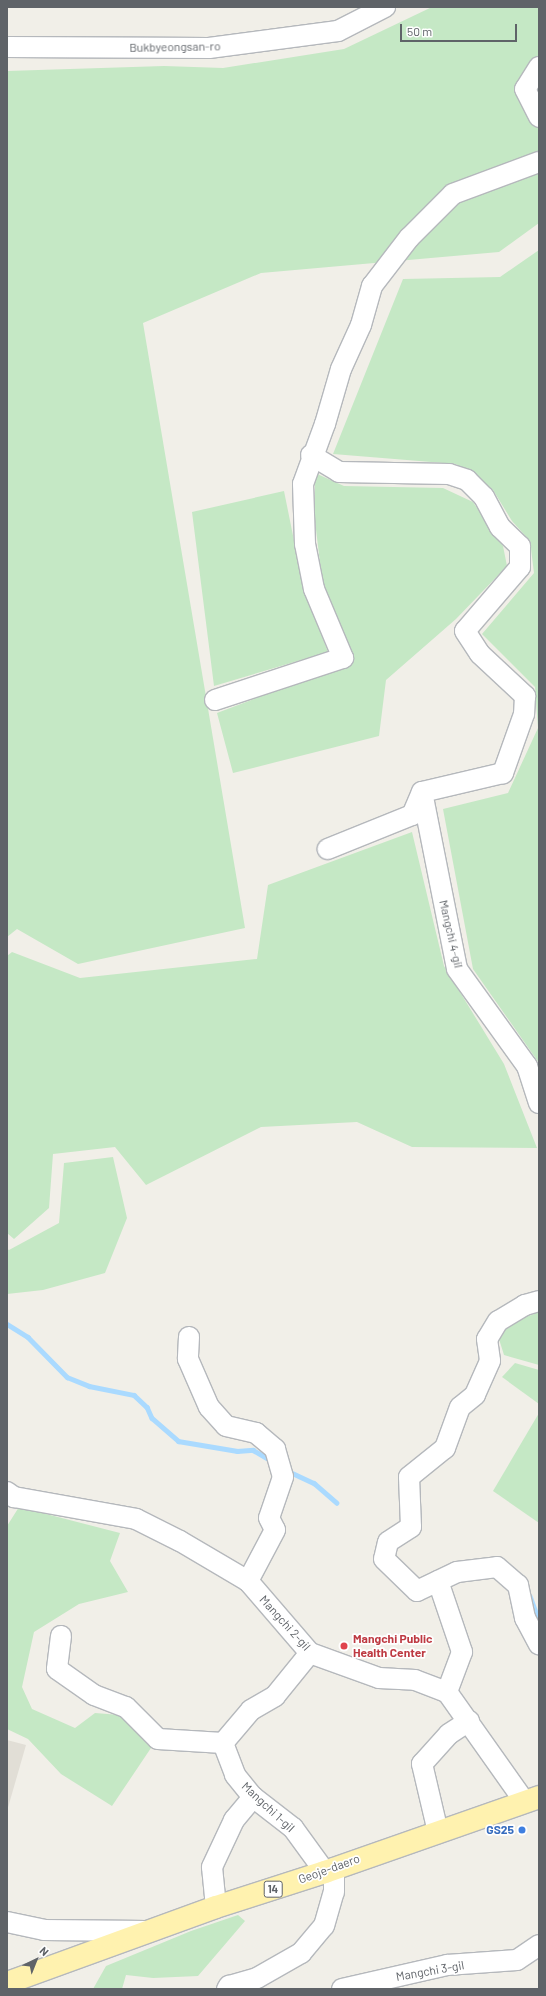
<!DOCTYPE html>
<style>
body{margin:0}
#map{position:relative;width:546px;height:1996px;overflow:hidden;background:#f1efe8;font-family:Barlow,sans-serif}
div>[style]{position:absolute}
[style*='--x']{left:calc(var(--x)*1px);top:calc(var(--y)*1px);width:calc(var(--w)*1px);rotate:calc(var(--a)*1deg)}
.education>*{inset:0;background:#e1ded6}
.green>*{inset:0;background:#c5e8c5}
.stream>*{height:4.5px;margin:-2.25px;padding:0 2.25px;transform-origin:2.25px;border-radius:2.25px;background:#aadaff}
.roads{filter:drop-shadow(1px 0 #b5b8bc) drop-shadow(-1px 0 #b5b8bc) drop-shadow(0 1px #b5b8bc) drop-shadow(0 -1px #b5b8bc)}
.minor>*{height:20px;margin:-10px;padding:0 10px;transform-origin:10px;border-radius:10px;background:#fff}
.major>*{height:22px;margin:-11px;padding:0 11px;transform-origin:11px;border-radius:11px;background:#fff2af}
.dots>*{width:11px;height:11px;translate:-50% -50%;box-sizing:border-box;border:2px solid #fff;border-radius:50%}
span{translate:-50% -50%;white-space:nowrap;text-align:center;line-height:1.15;-webkit-text-stroke:3.5px #fff;paint-order:stroke}
.shield-label span{padding:1px 3px;background:#fff;border:1px solid;border-radius:3px;-webkit-text-stroke-width:0}
.shield-label{font-size:11px;color:#5f6368;font-weight:700}
.street-label{font-size:12px;color:#5f6368}
.health-label{font-size:12px;color:#be3a42;font-weight:700}
.left{translate:0 -50%;text-align:left}
.shop-label{font-size:12px;color:#366cbe;font-weight:700}
.right{translate:-100% -50%;text-align:right}
.frame{position:absolute;inset:0;border:8px solid #5f6368;pointer-events:none}
.north{position:absolute;left:16px;top:1940px;width:40px;height:40px;-webkit-text-stroke:3px #fff;paint-order:stroke;rotate:43deg;font-size:11px;font-weight:700;line-height:16px;text-align:center;color:#5f6368}
.north::after{content:'';display:block;margin:auto;width:14px;height:18px;background:#5f6368;clip-path:polygon(50% 0,100% 100%,50% 72%,0 100%)}
.scale{position:absolute;left:400px;top:24px;width:117px;height:18px;box-sizing:border-box;border:2px solid #5f6368;border-top:0;padding-left:5px;font-size:12px;line-height:14px;white-space:nowrap;color:#5f6368;-webkit-text-stroke:3px #fff;paint-order:stroke}
</style>
<div id="map">
<div class="education">
<div style="clip-path:polygon(7px 1740px,26px 1745px,7px 1811px)"></div>
</div>
<div class="green">
<div style="clip-path:polygon(432px 7px,539px 7px,539px 223px,499px 252px,261px 273px,143px 323px,245px 928px,78px 964px,17px 929px,7px 937px,7px 71px,164px 66px,223px 68px,344px 49px)"></div>
<div style="clip-path:polygon(539px 250px,539px 1063px,473px 969px,443px 809px,508px 793px,538px 728px,535px 687px,482px 634px,534px 573px,530px 541px,512px 521px,493px 490px,456px 464px,333px 454px,403px 279px,500px 277px)"></div>
<div style="clip-path:polygon(315px 473px,344px 486px,443px 488px,473px 502px,503px 546px,507px 566px,456px 619px,386px 680px,379px 736px,233px 773px,217px 713px,351px 662px,323px 588px,315px 521px)"></div>
<div style="clip-path:polygon(284px 491px,303px 585px,328px 652px,214px 686px,192px 512px)"></div>
<div style="clip-path:polygon(412px 832px,444px 966px,504px 1064px,537px 1148px,412px 1147px,357px 1122px,261px 1127px,146px 1185px,115px 1147px,53px 1154px,49px 1208px,14px 1239px,7px 1233px,7px 956px,12px 952px,80px 978px,257px 959px,268px 885px)"></div>
<div style="clip-path:polygon(113px 1157px,127px 1218px,105px 1273px,43px 1290px,7px 1294px,7px 1249px,9px 1250px,59px 1223px,64px 1163px)"></div>
<div style="clip-path:polygon(539px 1311px,539px 1365px,504px 1355px,498px 1336px,511px 1319px,532px 1315px)"></div>
<div style="clip-path:polygon(515px 1363px,539px 1370px,539px 1404px,502px 1377px)"></div>
<div style="clip-path:polygon(539px 1413px,539px 1523px,493px 1491px)"></div>
<div style="clip-path:polygon(19px 1507px,120px 1533px,110px 1561px,128px 1592px,79px 1604px,34px 1632px,22px 1687px,32px 1709px,75px 1728px,95px 1713px,120px 1715px,153px 1745px,112px 1806px,61px 1774px,28px 1739px,7px 1729px,7px 1526px)"></div>
<div style="clip-path:polygon(238px 1915px,245px 1921px,198px 1976px,153px 1978px,126px 1975px,122px 1989px,93px 1989px,106px 1966px,191px 1931px)"></div>
</div>
<div class="stream">
<div style="--x:7;--y:1324;--w:25;--a:32"></div>
<div style="--x:28;--y:1337;--w:56;--a:45.7"></div>
<div style="--x:67;--y:1377;--w:24;--a:22"></div>
<div style="--x:89;--y:1386;--w:46;--a:11.3"></div>
<div style="--x:134;--y:1395;--w:18;--a:43"></div>
<div style="--x:147;--y:1407;--w:12;--a:66"></div>
<div style="--x:152;--y:1418;--w:35;--a:41"></div>
<div style="--x:178;--y:1441;--w:60;--a:9.6"></div>
<div style="--x:237;--y:1451;--w:16;--a:-4"></div>
<div style="--x:253;--y:1450;--w:22;--a:30"></div>
<div style="--x:288;--y:1471;--w:29;--a:25"></div>
<div style="--x:314;--y:1483;--w:30;--a:41"></div>
<div style="--x:530;--y:1596;--w:27;--a:70"></div>
</div>
<div class="roads">
<div class="minor">
<div style="--x:7;--y:47;--w:202;--a:0.3"></div>
<div style="--x:209;--y:48;--w:130;--a:-7.5"></div>
<div style="--x:338;--y:31;--w:53;--a:-27.1"></div>
<div style="--x:539;--y:67;--w:26;--a:122"></div>
<div style="--x:525;--y:89;--w:31;--a:63"></div>
<div style="--x:311;--y:455;--w:33;--a:31"></div>
<div style="--x:339;--y:472;--w:110;--a:1"></div>
<div style="--x:449;--y:474;--w:19;--a:18"></div>
<div style="--x:467;--y:480;--w:24;--a:45"></div>
<div style="--x:484;--y:497;--w:34;--a:62"></div>
<div style="--x:500;--y:527;--w:28;--a:44"></div>
<div style="--x:520;--y:546;--w:21;--a:90"></div>
<div style="--x:520;--y:567;--w:84;--a:130.7"></div>
<div style="--x:465;--y:631;--w:27;--a:57"></div>
<div style="--x:480;--y:654;--w:62;--a:43"></div>
<div style="--x:525;--y:696;--w:18;--a:93"></div>
<div style="--x:524;--y:714;--w:63;--a:109.6"></div>
<div style="--x:503;--y:773;--w:83;--a:166.8"></div>
<div style="--x:422;--y:792;--w:25;--a:113"></div>
<div style="--x:412;--y:815;--w:91;--a:158"></div>
<div style="--x:215;--y:700;--w:135;--a:-18.2"></div>
<div style="--x:343;--y:658;--w:75;--a:-112.8"></div>
<div style="--x:314;--y:589;--w:46;--a:-101.3"></div>
<div style="--x:305;--y:544;--w:60;--a:-91.9"></div>
<div style="--x:303;--y:484;--w:64;--a:-69.9"></div>
<div style="--x:325;--y:424;--w:57;--a:-73.8"></div>
<div style="--x:341;--y:369;--w:48;--a:-65.6"></div>
<div style="--x:361;--y:325;--w:41;--a:-74.2"></div>
<div style="--x:372;--y:286;--w:61;--a:-52.4"></div>
<div style="--x:409;--y:238;--w:62;--a:-45"></div>
<div style="--x:453;--y:194;--w:92;--a:-20.4"></div>
<div style="--x:422;--y:792;--w:180;--a:78.8"></div>
<div style="--x:457;--y:969;--w:120;--a:54.2"></div>
<div style="--x:527;--y:1066;--w:39;--a:72"></div>
<div style="--x:539;--y:1301;--w:15;--a:164"></div>
<div style="--x:525;--y:1305;--w:31;--a:149"></div>
<div style="--x:498;--y:1321;--w:21;--a:121"></div>
<div style="--x:487;--y:1339;--w:22;--a:82"></div>
<div style="--x:490;--y:1361;--w:37;--a:114"></div>
<div style="--x:475;--y:1395;--w:19;--a:141"></div>
<div style="--x:460;--y:1407;--w:44;--a:110.1"></div>
<div style="--x:445;--y:1448;--w:46;--a:141.1"></div>
<div style="--x:409;--y:1477;--w:50;--a:87.7"></div>
<div style="--x:411;--y:1527;--w:27;--a:147"></div>
<div style="--x:388;--y:1542;--w:17;--a:103"></div>
<div style="--x:384;--y:1559;--w:46;--a:44.1"></div>
<div style="--x:417;--y:1591;--w:44;--a:-25.4"></div>
<div style="--x:457;--y:1572;--w:40;--a:-7.1"></div>
<div style="--x:497;--y:1567;--w:28;--a:41"></div>
<div style="--x:518;--y:1585;--w:34;--a:78"></div>
<div style="--x:525;--y:1618;--w:30;--a:62"></div>
<div style="--x:189;--y:1337;--w:22;--a:93"></div>
<div style="--x:188;--y:1359;--w:52;--a:66.4"></div>
<div style="--x:209;--y:1407;--w:25;--a:48"></div>
<div style="--x:226;--y:1426;--w:31;--a:13"></div>
<div style="--x:256;--y:1433;--w:25;--a:40"></div>
<div style="--x:275;--y:1449;--w:29;--a:74"></div>
<div style="--x:283;--y:1477;--w:43;--a:108.9"></div>
<div style="--x:269;--y:1518;--w:13;--a:63"></div>
<div style="--x:275;--y:1530;--w:58;--a:117.9"></div>
<div style="--x:7;--y:1492;--w:9;--a:36"></div>
<div style="--x:14;--y:1497;--w:124;--a:10.2"></div>
<div style="--x:136;--y:1519;--w:49;--a:26.6"></div>
<div style="--x:180;--y:1541;--w:79;--a:30.5"></div>
<div style="--x:248;--y:1581;--w:95;--a:49.3"></div>
<div style="--x:310;--y:1653;--w:73;--a:19.9"></div>
<div style="--x:379;--y:1678;--w:36;--a:3"></div>
<div style="--x:415;--y:1680;--w:34;--a:21"></div>
<div style="--x:447;--y:1692;--w:135;--a:54.7"></div>
<div style="--x:438;--y:1581;--w:75;--a:71.3"></div>
<div style="--x:462;--y:1652;--w:43;--a:110.6"></div>
<div style="--x:61;--y:1636;--w:33;--a:97"></div>
<div style="--x:57;--y:1669;--w:45;--a:35.1"></div>
<div style="--x:94;--y:1695;--w:34;--a:21"></div>
<div style="--x:126;--y:1707;--w:45;--a:45"></div>
<div style="--x:158;--y:1739;--w:65;--a:3.5"></div>
<div style="--x:223;--y:1743;--w:34;--a:69"></div>
<div style="--x:235;--y:1775;--w:28;--a:51"></div>
<div style="--x:253;--y:1797;--w:51;--a:37.8"></div>
<div style="--x:293;--y:1828;--w:54;--a:54"></div>
<div style="--x:223;--y:1743;--w:43;--a:-49.7"></div>
<div style="--x:251;--y:1710;--w:28;--a:-30"></div>
<div style="--x:275;--y:1696;--w:55;--a:-50.9"></div>
<div style="--x:438;--y:1832;--w:70;--a:-103.2"></div>
<div style="--x:422;--y:1764;--w:40;--a:-48"></div>
<div style="--x:449;--y:1734;--w:24;--a:-33"></div>
<div style="--x:216;--y:1907;--w:40;--a:-95.7"></div>
<div style="--x:212;--y:1867;--w:52;--a:-64.9"></div>
<div style="--x:234;--y:1820;--w:30;--a:-50"></div>
<div style="--x:7;--y:1922;--w:38;--a:12"></div>
<div style="--x:44;--y:1930;--w:102;--a:0.6"></div>
<div style="--x:227;--y:1989;--w:4;--a:-56"></div>
<div style="--x:229;--y:1986;--w:29;--a:-16"></div>
<div style="--x:257;--y:1978;--w:51;--a:-29.6"></div>
<div style="--x:301;--y:1953;--w:35;--a:-50"></div>
<div style="--x:324;--y:1926;--w:35;--a:-74"></div>
<div style="--x:334;--y:1892;--w:24;--a:-90"></div>
<div style="--x:342;--y:1989;--w:108;--a:-12.9"></div>
<div style="--x:447;--y:1965;--w:70;--a:-4.1"></div>
<div style="--x:517;--y:1960;--w:27;--a:-34"></div>
</div>
<div class="major">
<div style="--x:7;--y:1983;--w:222;--a:-20"></div>
<div style="--x:216;--y:1907;--w:114;--a:-17.8"></div>
<div style="--x:325;--y:1872;--w:227;--a:-19.3"></div>
</div>
</div>
<div class="dots">
<div style="left:344px;top:1646px;background:#e0444e"></div>
<div style="left:522px;top:1830px;background:#3f7fe0"></div>
</div>
<div class="shield-label">
<span style="left:273px;top:1889px">14</span>
</div>
<div class="street-label">
<span style="left:175px;top:47px;rotate:-1deg">Bukbyeongsan-ro</span>
<span style="left:451px;top:934px;rotate:77deg">Mangchi 4-gil</span>
<span style="left:285px;top:1623px;rotate:48deg">Mangchi 2-gil</span>
<span style="left:268px;top:1807px;rotate:43deg">Mangchi 1-gil</span>
<span style="left:329px;top:1869px;rotate:-20deg">Geoje-daero</span>
<span style="left:430px;top:1971px;rotate:-10deg">Mangchi 3-gil</span>
</div>
<div class="health-label">
<span class="left" style="left:353px;top:1646px">Mangchi Public<br>Health Center</span>
</div>
<div class="shop-label">
<span class="right" style="left:514px;top:1830px">GS25</span>
</div>
<div class="frame"></div>
<div class="north">N</div>
<div class="scale">50 m</div>
</div>
